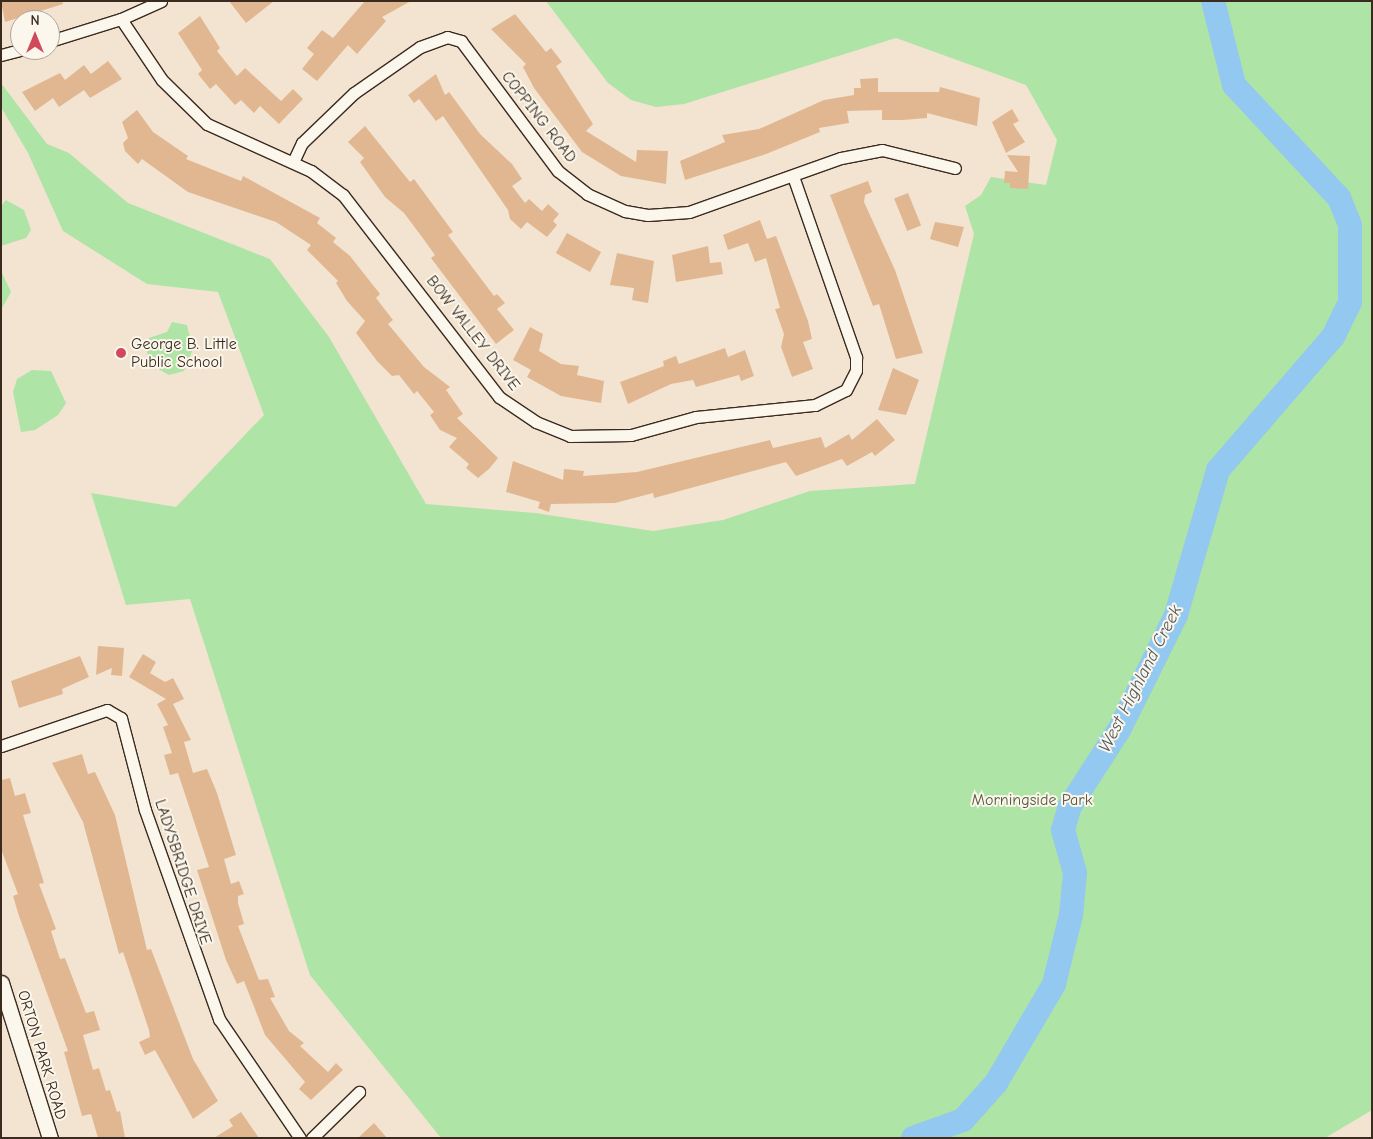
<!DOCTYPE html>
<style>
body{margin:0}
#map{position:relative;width:1373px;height:1139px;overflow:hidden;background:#f3e4d1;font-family:"Comic Neue",sans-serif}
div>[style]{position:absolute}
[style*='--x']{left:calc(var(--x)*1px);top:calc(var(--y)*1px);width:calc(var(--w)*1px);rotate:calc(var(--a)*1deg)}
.green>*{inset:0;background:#aee4a6}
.river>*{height:24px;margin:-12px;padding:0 12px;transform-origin:12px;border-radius:12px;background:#93c8f0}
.building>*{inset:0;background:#e1b792;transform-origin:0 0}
.roads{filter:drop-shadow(1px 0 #3b2a1e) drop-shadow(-1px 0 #3b2a1e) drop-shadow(0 1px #3b2a1e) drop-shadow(0 -1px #3b2a1e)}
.street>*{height:11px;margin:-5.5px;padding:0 5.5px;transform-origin:5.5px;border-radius:5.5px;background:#fbf7ec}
.secondary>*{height:15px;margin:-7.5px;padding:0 7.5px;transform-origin:7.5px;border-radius:7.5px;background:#fbf7ec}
.dots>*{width:14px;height:14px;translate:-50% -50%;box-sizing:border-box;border:2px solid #fbf7ec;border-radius:50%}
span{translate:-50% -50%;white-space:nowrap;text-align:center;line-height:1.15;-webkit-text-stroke:4px #fbf7ec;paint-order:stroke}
.street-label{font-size:16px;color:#3b2a1e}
.poi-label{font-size:16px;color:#3b2a1e}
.left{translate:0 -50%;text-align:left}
.park-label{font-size:16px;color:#585840}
.water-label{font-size:18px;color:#55595d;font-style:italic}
.frame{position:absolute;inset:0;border:2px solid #3b2a1e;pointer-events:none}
.north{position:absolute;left:10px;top:10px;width:50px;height:50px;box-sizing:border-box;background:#fbf7ec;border:1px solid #aea59a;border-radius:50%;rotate:0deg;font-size:14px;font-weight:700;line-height:20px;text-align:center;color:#3b2a1e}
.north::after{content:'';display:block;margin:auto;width:18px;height:22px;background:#d1495b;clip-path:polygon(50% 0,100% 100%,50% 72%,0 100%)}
</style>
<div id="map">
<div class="green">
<div style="clip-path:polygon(546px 1px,1372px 1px,1372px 1110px,1325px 1138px,441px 1138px,310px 975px,190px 599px,126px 605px,91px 493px,176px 507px,264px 415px,218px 292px,147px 284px,63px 231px,28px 153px,1px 107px,1px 83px,47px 144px,69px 153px,128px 203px,270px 259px,329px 337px,426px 504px,535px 513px,653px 531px,723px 520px,810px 491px,915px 484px,974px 234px,965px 206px,981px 195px,991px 177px,1046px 185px,1057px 140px,1026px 85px,896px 38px,684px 104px,656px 107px,631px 100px,608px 83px)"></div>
<div style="clip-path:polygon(6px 200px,24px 210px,31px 230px,26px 238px,1px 246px,1px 206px)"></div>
<div style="clip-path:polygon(1px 271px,11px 292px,1px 310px)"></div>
<div style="clip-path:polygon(172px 322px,187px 325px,193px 349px,184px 371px,169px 375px,155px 367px,147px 353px,149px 338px,167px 332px)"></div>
<div style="clip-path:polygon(32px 370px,51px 371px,66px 403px,58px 415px,35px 430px,21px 432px,13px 392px,17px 379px)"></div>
</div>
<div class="river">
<div style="--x:913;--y:1138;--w:53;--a:-19.8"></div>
<div style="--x:963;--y:1120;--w:50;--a:-48.3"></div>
<div style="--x:996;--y:1083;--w:115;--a:-59.6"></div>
<div style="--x:1054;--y:984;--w:71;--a:-76.2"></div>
<div style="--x:1071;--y:915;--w:42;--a:-84.6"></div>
<div style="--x:1075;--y:873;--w:45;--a:-105.6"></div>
<div style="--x:1063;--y:830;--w:25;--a:-74"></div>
<div style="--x:1070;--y:806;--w:90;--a:-57.2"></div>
<div style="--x:1119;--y:730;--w:128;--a:-63.6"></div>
<div style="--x:1176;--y:615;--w:151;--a:-73.8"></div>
<div style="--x:1218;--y:470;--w:176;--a:-49.2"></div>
<div style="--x:1333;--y:337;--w:39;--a:-64"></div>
<div style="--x:1350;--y:302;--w:77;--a:-90"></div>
<div style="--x:1350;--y:225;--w:29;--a:-112"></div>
<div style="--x:1339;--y:198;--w:154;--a:-132.9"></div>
<div style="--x:1234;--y:85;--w:87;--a:-104"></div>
</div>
<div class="building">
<div style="clip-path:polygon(1px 1px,62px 1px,63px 4px,5px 22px)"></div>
<div style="clip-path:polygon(229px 1px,274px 1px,246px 23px)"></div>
<div style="clip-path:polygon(365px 1px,411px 1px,382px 17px,386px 21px,357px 54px,348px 45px,317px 81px,302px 69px,314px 54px,307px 48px,322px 30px,333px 38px)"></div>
<div style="clip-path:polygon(515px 14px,546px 52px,551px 48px,562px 62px,556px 66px,593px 124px,586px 131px,636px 162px,637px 150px,668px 151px,666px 184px,621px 176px,582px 152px,534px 88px,523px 67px,526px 64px,491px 29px)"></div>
<div style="clip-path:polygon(200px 16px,220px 48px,217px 51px,237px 76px,245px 68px,281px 101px,293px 89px,303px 99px,279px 124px,260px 106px,254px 113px,241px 100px,235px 105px,216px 84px,210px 89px,198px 74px,202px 70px,178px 33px)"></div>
<div style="clip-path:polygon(108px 61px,122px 79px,90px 98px,84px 90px,59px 107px,53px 98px,35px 111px,22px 92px,60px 73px,65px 80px,84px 65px,91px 74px)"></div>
<div style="clip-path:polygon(436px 74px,445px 95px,449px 92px,480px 134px,512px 164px,522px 179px,512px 186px,525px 203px,529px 199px,542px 211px,548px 204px,559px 214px,553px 221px,557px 225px,547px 237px,527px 222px,521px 229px,510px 219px,508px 210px,443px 116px,436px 121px,419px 99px,414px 103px,408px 95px)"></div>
<div style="clip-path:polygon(878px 78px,878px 92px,939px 92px,940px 87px,980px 98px,977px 126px,927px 113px,927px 118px,903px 120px,882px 120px,882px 110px,847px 111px,849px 123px,819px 128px,820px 132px,766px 154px,685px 180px,680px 161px,725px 142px,722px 135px,759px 129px,824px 100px,854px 95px,854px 88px,861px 88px,860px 79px)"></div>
<div style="clip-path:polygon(1012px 109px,1019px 121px,1013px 124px,1025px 142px,1006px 153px,992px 122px)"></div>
<div style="clip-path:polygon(137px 110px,153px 132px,188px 156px,186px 159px,241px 181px,243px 176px,320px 218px,317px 223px,336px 238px,333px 242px,350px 256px,380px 294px,376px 298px,393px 320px,388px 324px,424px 367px,450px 387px,446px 390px,463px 414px,457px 418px,498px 458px,489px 469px,478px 478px,466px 468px,469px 464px,449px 447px,457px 438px,440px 430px,430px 415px,434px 412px,417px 391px,414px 394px,399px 375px,392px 376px,377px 361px,356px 333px,365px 321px,347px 301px,336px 283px,338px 281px,307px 250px,311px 245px,276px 222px,188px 192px,142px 159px,138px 164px,125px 151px,123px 143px,128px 138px,122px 122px)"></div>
<div style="clip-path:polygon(365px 126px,410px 182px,414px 179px,453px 232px,448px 235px,494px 296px,497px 294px,505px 303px,497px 309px,514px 330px,496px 344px,431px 258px,435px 255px,422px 237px,404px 213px,385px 197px,360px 162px,364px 158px,348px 142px)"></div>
<div style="clip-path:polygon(1007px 155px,1030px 156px,1028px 189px,1010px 188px,1010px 183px,1004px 183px,1005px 171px,1018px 172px)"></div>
<div style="clip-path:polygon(868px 181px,872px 192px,865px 195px,864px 202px,895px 270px,923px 353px,896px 359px,879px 304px,873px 306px,830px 195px)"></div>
<div style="left:908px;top:193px;width:35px;height:15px;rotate:68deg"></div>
<div style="clip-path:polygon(760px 220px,767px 239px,776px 236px,808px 321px,812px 339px,803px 342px,813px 369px,792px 377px,781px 347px,784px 334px,775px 309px,780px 308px,766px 258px,755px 262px,748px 243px,728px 250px,723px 235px)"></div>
<div style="clip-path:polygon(935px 222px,964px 227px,958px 247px,930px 239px)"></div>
<div style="left:567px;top:233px;width:39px;height:23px;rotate:29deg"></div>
<div style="clip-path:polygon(708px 246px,710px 263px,721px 262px,723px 274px,676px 282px,672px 255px)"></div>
<div style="clip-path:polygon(617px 253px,654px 261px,648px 303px,632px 300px,634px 288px,610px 285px)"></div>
<div style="clip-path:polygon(530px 327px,543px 334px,539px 351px,561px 364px,579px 366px,577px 375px,604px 381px,601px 403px,561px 396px,527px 377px,531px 370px,513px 360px)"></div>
<div style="clip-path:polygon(725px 348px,728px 357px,745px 350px,754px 376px,741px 381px,739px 375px,696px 387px,693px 380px,671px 384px,628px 404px,620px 382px,664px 366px,663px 361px,676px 356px,679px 364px)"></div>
<div style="clip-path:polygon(893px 368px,919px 380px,906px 415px,878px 410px)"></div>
<div style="clip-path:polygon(877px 419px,895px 440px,875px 456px,872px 452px,847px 466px,842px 459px,796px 476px,786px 462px,654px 498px,653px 493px,615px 503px,551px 504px,549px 512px,538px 508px,540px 502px,506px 492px,513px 461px,563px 480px,564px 469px,584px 471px,583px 476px,637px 472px,770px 440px,773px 448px,821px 437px,825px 448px,849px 434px,852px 440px)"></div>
<div style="clip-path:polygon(98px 646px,124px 648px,122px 676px,111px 675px,112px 668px,96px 675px)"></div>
<div style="clip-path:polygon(143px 654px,156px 662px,150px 673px,165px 682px,173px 678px,184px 699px,173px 704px,191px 740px,184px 742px,193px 773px,207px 769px,217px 793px,236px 855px,224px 859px,231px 884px,239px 881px,244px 894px,238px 896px,238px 903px,244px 924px,238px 926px,259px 980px,268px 979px,275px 997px,270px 998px,289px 1031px,304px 1043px,300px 1046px,328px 1072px,336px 1063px,343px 1070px,311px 1100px,299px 1089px,305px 1082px,265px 1035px,244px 981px,237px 984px,226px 960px,197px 870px,209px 867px,178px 773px,170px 775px,164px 755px,172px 753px,163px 727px,168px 725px,157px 704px,166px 699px,129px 677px)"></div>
<div style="clip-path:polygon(80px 656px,89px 677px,62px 689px,63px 694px,19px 708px,11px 681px)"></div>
<div style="clip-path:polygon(82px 754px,88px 774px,95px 772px,115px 815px,147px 950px,151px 949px,193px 1059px,218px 1101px,193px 1119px,155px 1050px,145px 1055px,139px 1042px,150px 1037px,149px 1030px,123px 952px,119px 954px,83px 822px,52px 763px)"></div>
<div style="clip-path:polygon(10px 778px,15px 796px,25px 793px,31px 813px,23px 815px,44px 883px,39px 884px,56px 929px,51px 931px,60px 959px,65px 958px,86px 1013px,94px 1011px,100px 1030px,83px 1035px,93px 1070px,99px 1068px,106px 1091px,110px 1090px,117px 1112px,120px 1111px,125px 1138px,98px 1138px,91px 1114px,82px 1116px,64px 1052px,68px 1051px,19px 916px,13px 896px,18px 894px,1px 849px,1px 780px)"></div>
<div style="clip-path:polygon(241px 1112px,259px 1138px,214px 1138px,233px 1126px,229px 1120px)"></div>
<div style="clip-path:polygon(374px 1123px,387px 1138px,358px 1138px)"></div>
</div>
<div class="roads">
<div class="street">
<div style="--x:121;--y:19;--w:73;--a:56.1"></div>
<div style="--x:162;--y:80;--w:63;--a:44.4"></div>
<div style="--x:207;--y:124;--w:114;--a:24.3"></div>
<div style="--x:311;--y:171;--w:40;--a:37"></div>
<div style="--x:343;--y:195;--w:255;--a:52.3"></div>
<div style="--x:499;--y:397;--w:45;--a:34"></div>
<div style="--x:536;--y:422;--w:37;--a:22"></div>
<div style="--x:570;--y:436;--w:61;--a:-0.9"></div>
<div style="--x:631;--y:435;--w:67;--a:-15.5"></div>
<div style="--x:696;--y:417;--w:120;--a:-5.8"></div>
<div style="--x:815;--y:405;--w:34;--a:-26"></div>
<div style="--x:846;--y:390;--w:22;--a:-63"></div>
<div style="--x:856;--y:370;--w:13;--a:-90"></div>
<div style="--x:856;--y:357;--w:192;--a:-109.2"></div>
<div style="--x:50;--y:41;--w:74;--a:-17.2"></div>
<div style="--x:121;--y:19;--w:44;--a:-24.2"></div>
<div style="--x:1;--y:55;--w:20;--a:-15"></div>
<div style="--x:293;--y:162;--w:21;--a:-65"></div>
<div style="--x:302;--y:143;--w:72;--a:-43.9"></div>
<div style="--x:354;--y:93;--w:80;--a:-34.9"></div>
<div style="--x:420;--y:47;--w:29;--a:-20"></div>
<div style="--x:447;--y:37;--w:15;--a:16"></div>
<div style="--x:461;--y:41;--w:162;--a:53.3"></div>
<div style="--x:558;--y:171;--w:37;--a:38"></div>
<div style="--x:587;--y:194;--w:42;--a:24.1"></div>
<div style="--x:625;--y:211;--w:23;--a:10"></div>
<div style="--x:648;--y:215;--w:41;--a:-4.2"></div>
<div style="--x:689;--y:212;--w:161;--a:-19.6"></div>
<div style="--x:841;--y:158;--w:42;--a:-11"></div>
<div style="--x:882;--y:150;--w:75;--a:13.9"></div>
<div style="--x:1;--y:746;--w:112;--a:-18.8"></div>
<div style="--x:107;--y:710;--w:16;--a:30"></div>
<div style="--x:121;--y:718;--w:95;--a:75.4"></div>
<div style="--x:145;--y:810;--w:222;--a:70.5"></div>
<div style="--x:219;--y:1019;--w:144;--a:55.8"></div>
<div style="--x:312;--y:1138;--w:66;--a:-44.4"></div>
</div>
<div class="secondary">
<div style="--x:1;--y:983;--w:163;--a:72.5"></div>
</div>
</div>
<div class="dots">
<div style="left:121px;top:353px;background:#d1495b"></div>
</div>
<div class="street-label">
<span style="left:539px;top:117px;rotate:52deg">COPPING ROAD</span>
<span style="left:473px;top:333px;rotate:52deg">BOW VALLEY DRIVE</span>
<span style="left:183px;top:872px;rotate:72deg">LADYSBRIDGE DRIVE</span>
<span style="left:42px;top:1055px;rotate:73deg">ORTON PARK ROAD</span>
</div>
<div class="poi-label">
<span class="left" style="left:131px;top:353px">George B. Little<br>Public School</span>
</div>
<div class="park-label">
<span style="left:1032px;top:800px">Morningside Park</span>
</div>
<div class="water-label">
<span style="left:1141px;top:679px;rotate:-63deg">West Highland Creek</span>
</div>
<div class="frame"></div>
<div class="north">N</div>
</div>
